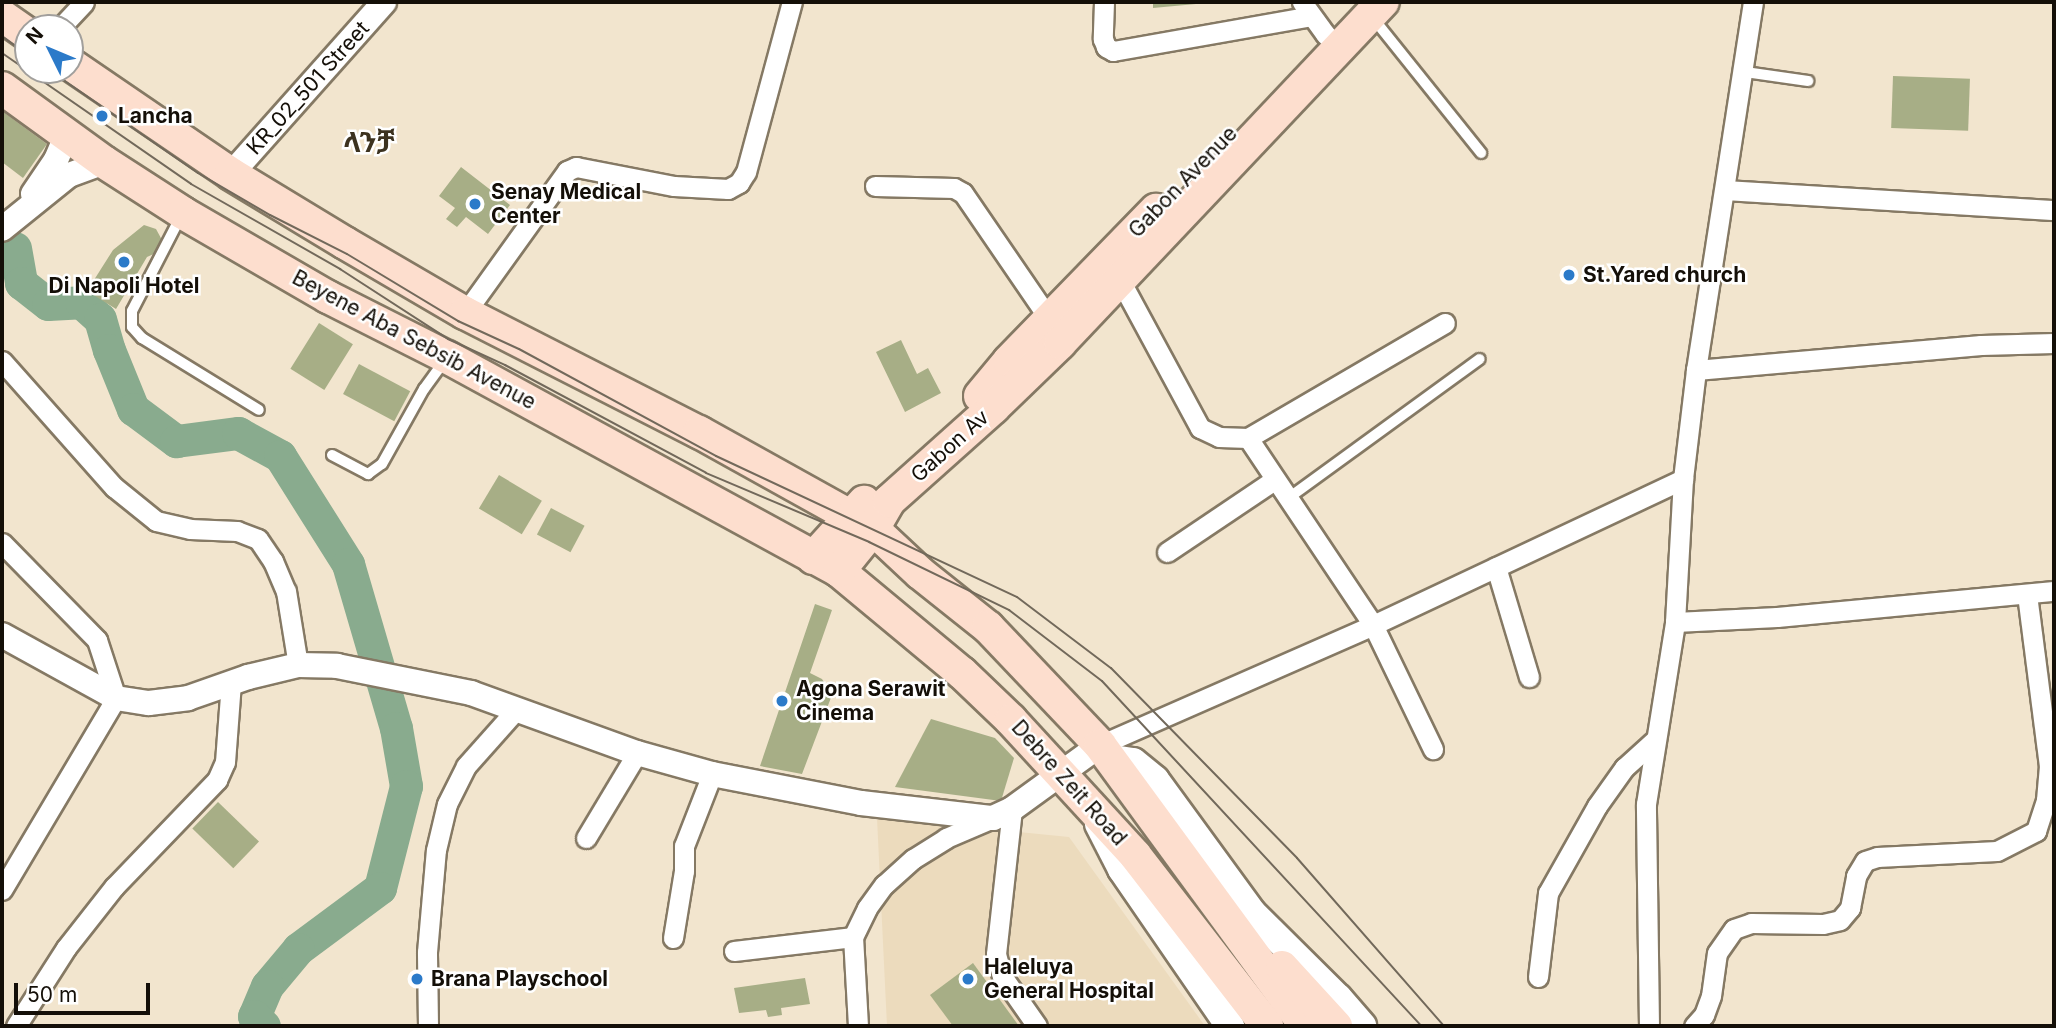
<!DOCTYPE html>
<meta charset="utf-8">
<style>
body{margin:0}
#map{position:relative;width:2056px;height:1028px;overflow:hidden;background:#f2e5ce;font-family:Inter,"Noto Sans Ethiopic",sans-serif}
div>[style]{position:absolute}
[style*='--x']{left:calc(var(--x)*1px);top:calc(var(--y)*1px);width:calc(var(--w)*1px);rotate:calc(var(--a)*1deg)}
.built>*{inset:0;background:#ecdbbd}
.river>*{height:33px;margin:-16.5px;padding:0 16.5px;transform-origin:16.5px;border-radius:16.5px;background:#89ab8e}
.building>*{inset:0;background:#a7ae86;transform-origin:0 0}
.roads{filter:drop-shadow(2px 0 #857964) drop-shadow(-2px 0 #857964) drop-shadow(0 2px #857964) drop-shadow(0 -2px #857964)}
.service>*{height:10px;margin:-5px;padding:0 5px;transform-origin:5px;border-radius:5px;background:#fff}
.minor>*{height:19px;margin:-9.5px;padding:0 9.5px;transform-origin:9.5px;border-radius:9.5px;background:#fff}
.tertiary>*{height:24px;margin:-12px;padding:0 12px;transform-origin:12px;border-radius:12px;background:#fff}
.secondary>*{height:28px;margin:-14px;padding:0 14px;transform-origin:14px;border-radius:14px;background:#fff}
.primary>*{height:32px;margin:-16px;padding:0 16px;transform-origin:16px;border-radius:16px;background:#fddece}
.tram>*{height:2px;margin:-1px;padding:0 1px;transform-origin:1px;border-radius:1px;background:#72695b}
.dots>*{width:19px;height:19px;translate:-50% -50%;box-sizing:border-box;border:4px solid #fff;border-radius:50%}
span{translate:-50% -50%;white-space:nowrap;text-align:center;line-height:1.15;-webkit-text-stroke:5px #fff;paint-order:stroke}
.street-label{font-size:21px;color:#140f08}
.poi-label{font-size:21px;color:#140f08;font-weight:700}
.left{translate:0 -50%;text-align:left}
.district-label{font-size:28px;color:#3c321f;font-weight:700}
.frame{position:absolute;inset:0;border:4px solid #140f08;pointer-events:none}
.north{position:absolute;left:14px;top:14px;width:70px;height:70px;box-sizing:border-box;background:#fff;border:2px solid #a19f9c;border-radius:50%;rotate:313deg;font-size:19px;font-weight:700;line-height:28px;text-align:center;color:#140f08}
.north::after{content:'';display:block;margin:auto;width:24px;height:32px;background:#2b7ac9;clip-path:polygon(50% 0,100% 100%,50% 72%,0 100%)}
.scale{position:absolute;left:14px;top:983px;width:136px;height:32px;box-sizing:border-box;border:4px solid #140f08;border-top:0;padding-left:9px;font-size:21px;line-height:24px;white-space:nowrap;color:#140f08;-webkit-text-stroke:5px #fff;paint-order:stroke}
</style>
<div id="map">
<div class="built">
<div style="clip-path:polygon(877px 818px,1069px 837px,1205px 1026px,887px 1026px)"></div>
</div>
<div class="river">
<div style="--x:15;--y:248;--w:36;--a:80"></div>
<div style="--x:21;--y:283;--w:34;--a:38"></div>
<div style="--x:48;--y:304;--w:33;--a:-3"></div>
<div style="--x:81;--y:302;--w:25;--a:42"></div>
<div style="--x:100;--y:319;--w:32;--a:74"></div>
<div style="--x:109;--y:350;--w:64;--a:67.9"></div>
<div style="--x:133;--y:409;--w:54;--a:36.7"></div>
<div style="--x:176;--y:441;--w:63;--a:-7.4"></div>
<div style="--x:238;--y:433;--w:48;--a:28.7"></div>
<div style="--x:280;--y:456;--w:128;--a:57.8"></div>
<div style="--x:348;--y:564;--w:171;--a:73.7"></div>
<div style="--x:396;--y:728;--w:59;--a:80.2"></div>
<div style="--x:406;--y:786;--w:105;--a:104.3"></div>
<div style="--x:380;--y:888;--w:102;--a:143.4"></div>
<div style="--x:298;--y:949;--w:48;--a:130"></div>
<div style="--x:267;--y:986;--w:33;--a:113"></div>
<div style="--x:254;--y:1016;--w:14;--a:45"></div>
</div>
<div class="building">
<div style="clip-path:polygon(1153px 2px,1196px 2px,1196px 4px,1153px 8px)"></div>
<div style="left:1893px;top:76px;width:77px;height:52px;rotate:2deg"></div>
<div style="clip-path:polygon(2px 111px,47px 144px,23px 178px,2px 162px)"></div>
<div style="clip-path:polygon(461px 167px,510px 205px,488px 234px,466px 217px,457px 227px,446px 219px,455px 208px,439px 196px)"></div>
<div style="clip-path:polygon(144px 225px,156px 229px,162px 240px,161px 246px,158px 252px,147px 257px,116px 309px,87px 291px,113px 250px)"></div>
<div style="left:319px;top:323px;width:40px;height:54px;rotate:32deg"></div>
<div style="clip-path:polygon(901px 340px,917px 374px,928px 368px,941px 393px,905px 412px,876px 352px)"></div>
<div style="left:359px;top:364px;width:58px;height:34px;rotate:28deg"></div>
<div style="left:499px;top:475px;width:50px;height:39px;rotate:31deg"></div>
<div style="left:551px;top:508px;width:38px;height:30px;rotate:28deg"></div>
<div style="clip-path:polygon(815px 604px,832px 610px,810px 673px,822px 679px,832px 695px,802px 774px,760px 766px)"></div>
<div style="clip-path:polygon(931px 719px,995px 738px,1014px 758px,1001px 801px,895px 787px)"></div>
<div style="left:218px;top:802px;width:57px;height:37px;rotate:44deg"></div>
<div style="clip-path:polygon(973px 963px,1019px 1026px,953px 1026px,930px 995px)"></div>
<div style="clip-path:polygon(805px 978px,810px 1004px,781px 1008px,782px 1015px,768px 1017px,766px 1010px,739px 1013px,734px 988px)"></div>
</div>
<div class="roads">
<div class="service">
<div style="--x:1373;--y:18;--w:173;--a:51.3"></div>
<div style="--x:1745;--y:72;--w:64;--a:8.1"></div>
<div style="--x:181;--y:216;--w:107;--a:117.3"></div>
<div style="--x:132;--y:311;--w:16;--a:90"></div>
<div style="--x:132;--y:327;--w:15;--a:48"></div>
<div style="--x:142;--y:338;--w:137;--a:31.6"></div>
<div style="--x:332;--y:455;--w:41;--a:27.8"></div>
<div style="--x:368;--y:474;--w:17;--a:-36"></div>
<div style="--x:382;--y:464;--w:86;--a:-60.8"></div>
<div style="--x:424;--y:389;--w:34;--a:-54"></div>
<div style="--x:1287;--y:499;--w:238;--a:-36"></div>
</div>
<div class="minor">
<div style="--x:1104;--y:2;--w:37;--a:92"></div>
<div style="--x:1103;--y:39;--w:9;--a:69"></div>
<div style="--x:1106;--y:47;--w:8;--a:30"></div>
<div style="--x:1113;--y:51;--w:201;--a:-10"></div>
<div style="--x:1302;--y:2;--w:39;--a:54"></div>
<div style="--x:1325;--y:34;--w:21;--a:43"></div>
<div style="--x:60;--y:28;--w:35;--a:-47"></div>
<div style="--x:875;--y:186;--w:79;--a:1.5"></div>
<div style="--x:954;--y:188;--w:10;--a:29"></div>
<div style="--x:963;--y:193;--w:154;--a:55.6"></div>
<div style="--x:1726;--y:190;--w:329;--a:3.5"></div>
<div style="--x:1120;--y:280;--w:168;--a:61.6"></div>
<div style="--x:1200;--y:428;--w:21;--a:25"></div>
<div style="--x:1219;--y:437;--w:29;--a:2"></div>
<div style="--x:1248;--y:438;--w:225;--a:56.2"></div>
<div style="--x:1373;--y:625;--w:138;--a:64.2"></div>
<div style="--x:465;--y:313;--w:175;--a:-54.3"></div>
<div style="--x:567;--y:171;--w:10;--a:-24"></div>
<div style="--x:576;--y:167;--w:100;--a:11"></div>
<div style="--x:674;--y:186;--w:54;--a:3.2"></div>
<div style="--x:728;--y:189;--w:13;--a:-29"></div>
<div style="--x:739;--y:183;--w:13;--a:-58"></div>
<div style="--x:746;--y:172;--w:176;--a:-74.9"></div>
<div style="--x:2;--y:361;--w:169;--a:48.4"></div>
<div style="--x:114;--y:487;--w:54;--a:39"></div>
<div style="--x:156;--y:521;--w:35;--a:13"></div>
<div style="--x:190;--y:529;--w:47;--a:2.4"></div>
<div style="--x:237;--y:531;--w:22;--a:21"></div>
<div style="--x:258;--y:539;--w:27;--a:56"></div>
<div style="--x:273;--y:561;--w:33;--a:67"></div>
<div style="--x:286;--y:591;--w:75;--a:80.8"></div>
<div style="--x:1696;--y:370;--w:286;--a:-5"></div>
<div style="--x:1981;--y:345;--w:73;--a:-1.6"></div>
<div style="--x:1248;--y:438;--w:228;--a:-30.3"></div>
<div style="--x:2;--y:543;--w:136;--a:45.6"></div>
<div style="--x:97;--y:640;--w:61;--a:71.9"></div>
<div style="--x:116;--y:698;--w:223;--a:120.7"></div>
<div style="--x:1167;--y:552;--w:129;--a:-33.9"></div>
<div style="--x:1496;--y:567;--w:115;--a:73.3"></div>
<div style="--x:1675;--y:622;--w:102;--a:-2.8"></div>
<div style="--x:1777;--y:617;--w:278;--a:-5.4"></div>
<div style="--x:1100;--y:745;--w:298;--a:-23.7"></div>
<div style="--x:1373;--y:625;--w:343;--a:-25.2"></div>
<div style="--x:1012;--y:809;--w:146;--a:96.3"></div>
<div style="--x:996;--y:954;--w:23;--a:75"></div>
<div style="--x:1002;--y:976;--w:61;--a:55"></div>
<div style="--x:586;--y:838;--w:99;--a:-59"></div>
<div style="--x:673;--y:938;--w:68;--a:-80.7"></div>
<div style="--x:684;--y:871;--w:25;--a:-90"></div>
<div style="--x:684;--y:846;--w:77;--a:-68.7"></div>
<div style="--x:734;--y:951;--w:120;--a:-6.7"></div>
<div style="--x:1538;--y:977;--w:85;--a:-83.2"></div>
<div style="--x:1548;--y:893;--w:100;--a:-60.6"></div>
<div style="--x:1597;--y:806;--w:47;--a:-54.6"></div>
<div style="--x:1624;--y:768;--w:42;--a:-42.1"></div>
<div style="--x:16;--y:1026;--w:93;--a:-57.3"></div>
<div style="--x:66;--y:948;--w:78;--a:-51.8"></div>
<div style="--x:114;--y:887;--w:149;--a:-46.1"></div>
<div style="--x:217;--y:780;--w:20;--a:-66"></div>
<div style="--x:225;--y:762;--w:80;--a:-85.7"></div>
<div style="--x:428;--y:1026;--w:74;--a:-90.8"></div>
<div style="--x:427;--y:952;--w:102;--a:-85"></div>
<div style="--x:436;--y:850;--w:47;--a:-76.6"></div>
<div style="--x:447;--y:804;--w:42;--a:-63.4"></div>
<div style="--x:466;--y:766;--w:74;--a:-48.3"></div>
<div style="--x:858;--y:1026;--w:89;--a:-93.2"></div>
<div style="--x:853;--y:937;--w:32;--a:-64"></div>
<div style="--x:867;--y:908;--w:29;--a:-54"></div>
<div style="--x:884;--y:885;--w:39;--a:-42"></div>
<div style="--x:913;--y:859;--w:39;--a:-32"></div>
<div style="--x:946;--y:838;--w:51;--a:-23.1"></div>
<div style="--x:1649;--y:1026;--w:222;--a:-90.8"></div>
<div style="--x:1646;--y:804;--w:184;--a:-80.9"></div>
<div style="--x:1675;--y:622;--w:143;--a:-86.8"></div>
<div style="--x:1683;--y:479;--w:110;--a:-83.2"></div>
<div style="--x:1696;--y:370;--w:372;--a:-81.2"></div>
<div style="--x:1694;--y:1026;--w:15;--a:-48"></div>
<div style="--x:1704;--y:1015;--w:20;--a:-70"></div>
<div style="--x:1711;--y:996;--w:43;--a:-82.1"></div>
<div style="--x:1717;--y:953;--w:29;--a:-55"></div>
<div style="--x:1734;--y:929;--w:18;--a:-19"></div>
<div style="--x:1751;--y:923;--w:72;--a:0.8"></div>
<div style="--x:1823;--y:924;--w:17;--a:-13"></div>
<div style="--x:1840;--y:920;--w:16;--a:-50"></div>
<div style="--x:1850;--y:908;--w:33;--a:-79"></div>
<div style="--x:1856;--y:876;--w:17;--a:-59"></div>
<div style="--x:1865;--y:861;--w:13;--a:-18"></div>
<div style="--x:1877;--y:857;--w:120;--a:-2.9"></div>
<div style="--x:1997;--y:851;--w:44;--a:-27.1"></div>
<div style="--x:2036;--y:831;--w:33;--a:-72"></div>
<div style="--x:2046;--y:800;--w:34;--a:-85"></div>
<div style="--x:2049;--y:766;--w:172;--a:-97.3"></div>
</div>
<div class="tertiary">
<div style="--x:231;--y:174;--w:230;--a:-48.3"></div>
<div style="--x:33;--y:194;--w:41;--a:-55.9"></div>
<div style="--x:56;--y:160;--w:28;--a:-67"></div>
<div style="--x:2;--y:229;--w:86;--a:-38.9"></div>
<div style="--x:69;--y:175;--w:37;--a:-20"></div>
<div style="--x:2;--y:635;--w:130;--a:28.9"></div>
<div style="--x:116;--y:698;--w:33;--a:9"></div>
<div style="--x:149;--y:703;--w:39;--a:-7"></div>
<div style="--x:188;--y:698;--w:64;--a:-19.3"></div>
<div style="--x:248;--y:677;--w:51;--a:-13.5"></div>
<div style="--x:298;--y:665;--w:39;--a:1"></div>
<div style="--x:337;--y:666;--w:137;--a:11.4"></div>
<div style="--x:471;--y:693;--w:177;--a:19.9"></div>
<div style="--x:637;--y:753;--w:78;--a:15.6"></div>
<div style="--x:712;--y:774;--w:152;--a:11"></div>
<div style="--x:861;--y:803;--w:133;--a:6.5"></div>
<div style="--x:993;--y:818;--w:21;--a:-25"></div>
<div style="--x:1012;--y:809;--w:109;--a:-36"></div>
</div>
<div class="secondary">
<div style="--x:1113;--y:759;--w:20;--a:9"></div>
<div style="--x:1133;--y:762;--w:28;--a:39"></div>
<div style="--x:1155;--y:780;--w:165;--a:53.9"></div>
<div style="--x:1252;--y:913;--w:121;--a:44.7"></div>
<div style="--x:1338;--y:998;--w:37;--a:49"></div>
<div style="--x:1099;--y:824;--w:51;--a:62.9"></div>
<div style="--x:1122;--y:869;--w:191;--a:55.5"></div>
</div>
<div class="primary">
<div style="--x:2;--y:16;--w:32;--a:35"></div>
<div style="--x:70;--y:64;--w:195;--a:34.3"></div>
<div style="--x:231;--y:174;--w:133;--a:31.2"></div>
<div style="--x:345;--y:243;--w:139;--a:30.3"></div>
<div style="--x:465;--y:313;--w:263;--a:27"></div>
<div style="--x:699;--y:432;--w:199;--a:29.1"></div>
<div style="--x:873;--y:529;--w:64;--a:43.1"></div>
<div style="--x:920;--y:573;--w:87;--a:38.5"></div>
<div style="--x:988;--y:627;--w:163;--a:46.5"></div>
<div style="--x:1100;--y:745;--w:348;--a:53.8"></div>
<div style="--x:2;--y:88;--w:126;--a:36"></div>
<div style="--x:104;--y:162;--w:94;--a:32.8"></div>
<div style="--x:183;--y:213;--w:168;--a:30.1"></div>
<div style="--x:328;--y:297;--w:133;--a:26.8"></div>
<div style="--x:447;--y:357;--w:447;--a:28.6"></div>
<div style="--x:839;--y:571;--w:160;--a:39.7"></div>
<div style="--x:962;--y:673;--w:68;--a:43.8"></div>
<div style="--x:1011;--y:720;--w:183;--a:47.4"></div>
<div style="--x:1135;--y:855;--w:216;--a:52.3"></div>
<div style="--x:980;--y:396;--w:45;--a:-50.4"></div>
<div style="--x:1009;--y:361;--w:211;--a:-45.8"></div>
<div style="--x:813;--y:558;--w:76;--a:-47.7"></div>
<div style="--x:839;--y:571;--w:54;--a:-51"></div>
<div style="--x:873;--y:529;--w:32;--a:-60"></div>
<div style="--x:889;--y:501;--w:140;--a:-41.8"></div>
<div style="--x:993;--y:408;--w:93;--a:-44.1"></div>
<div style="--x:1060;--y:343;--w:470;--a:-46.6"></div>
<div style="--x:1282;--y:967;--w:80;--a:47.5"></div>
</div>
</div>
<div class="tram">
<div style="--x:2;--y:36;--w:32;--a:36"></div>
<div style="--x:2;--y:53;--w:230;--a:34.7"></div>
<div style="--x:191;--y:184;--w:172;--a:29.7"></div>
<div style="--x:340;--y:269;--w:129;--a:32.9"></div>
<div style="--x:448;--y:339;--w:63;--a:24.5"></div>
<div style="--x:505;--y:365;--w:228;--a:28.2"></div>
<div style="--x:706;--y:473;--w:177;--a:22.9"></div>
<div style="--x:869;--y:542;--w:156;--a:25.9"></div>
<div style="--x:1009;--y:610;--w:117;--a:37.4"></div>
<div style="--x:1102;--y:681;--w:471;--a:47.2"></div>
<div style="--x:49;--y:70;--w:181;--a:34.7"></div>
<div style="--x:198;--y:173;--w:83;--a:30.3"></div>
<div style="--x:270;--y:215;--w:86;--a:26.9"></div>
<div style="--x:347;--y:254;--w:130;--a:31.1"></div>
<div style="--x:458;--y:321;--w:67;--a:24.7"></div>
<div style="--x:519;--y:349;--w:224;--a:28.5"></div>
<div style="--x:716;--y:456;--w:332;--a:25.1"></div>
<div style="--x:1017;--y:597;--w:118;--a:37.1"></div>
<div style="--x:1111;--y:668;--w:266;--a:45.6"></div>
<div style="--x:1297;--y:858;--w:223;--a:48.8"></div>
</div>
<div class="dots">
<div style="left:102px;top:116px;background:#2b7ac9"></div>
<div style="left:475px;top:204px;background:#2b7ac9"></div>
<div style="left:124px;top:262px;background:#2b7ac9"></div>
<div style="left:1569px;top:275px;background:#2b7ac9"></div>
<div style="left:782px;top:701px;background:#2b7ac9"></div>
<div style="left:417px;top:979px;background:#2b7ac9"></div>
<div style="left:968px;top:979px;background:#2b7ac9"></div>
</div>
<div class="street-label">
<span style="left:308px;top:88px;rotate:-48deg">KR_02_501 Street</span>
<span style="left:1183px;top:182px;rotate:-46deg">Gabon Avenue</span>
<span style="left:414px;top:340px;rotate:28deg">Beyene Aba Sebsib Avenue</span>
<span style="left:950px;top:446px;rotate:-42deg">Gabon Av</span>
<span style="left:1069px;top:783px;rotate:48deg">Debre Zeit Road</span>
</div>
<div class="poi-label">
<span class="left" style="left:118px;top:116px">Lancha</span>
<span class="left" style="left:491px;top:204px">Senay Medical<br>Center</span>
<span class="left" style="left:1583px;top:275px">St.Yared church</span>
<span style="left:124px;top:286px">Di Napoli Hotel</span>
<span class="left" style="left:796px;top:701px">Agona Serawit<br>Cinema</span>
<span class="left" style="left:984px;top:979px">Haleluya<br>General Hospital</span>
<span class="left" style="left:431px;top:979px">Brana Playschool</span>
</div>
<div class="district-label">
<span style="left:369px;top:142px">ላንቻ</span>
</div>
<div class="frame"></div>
<div class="north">N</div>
<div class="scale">50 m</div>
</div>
